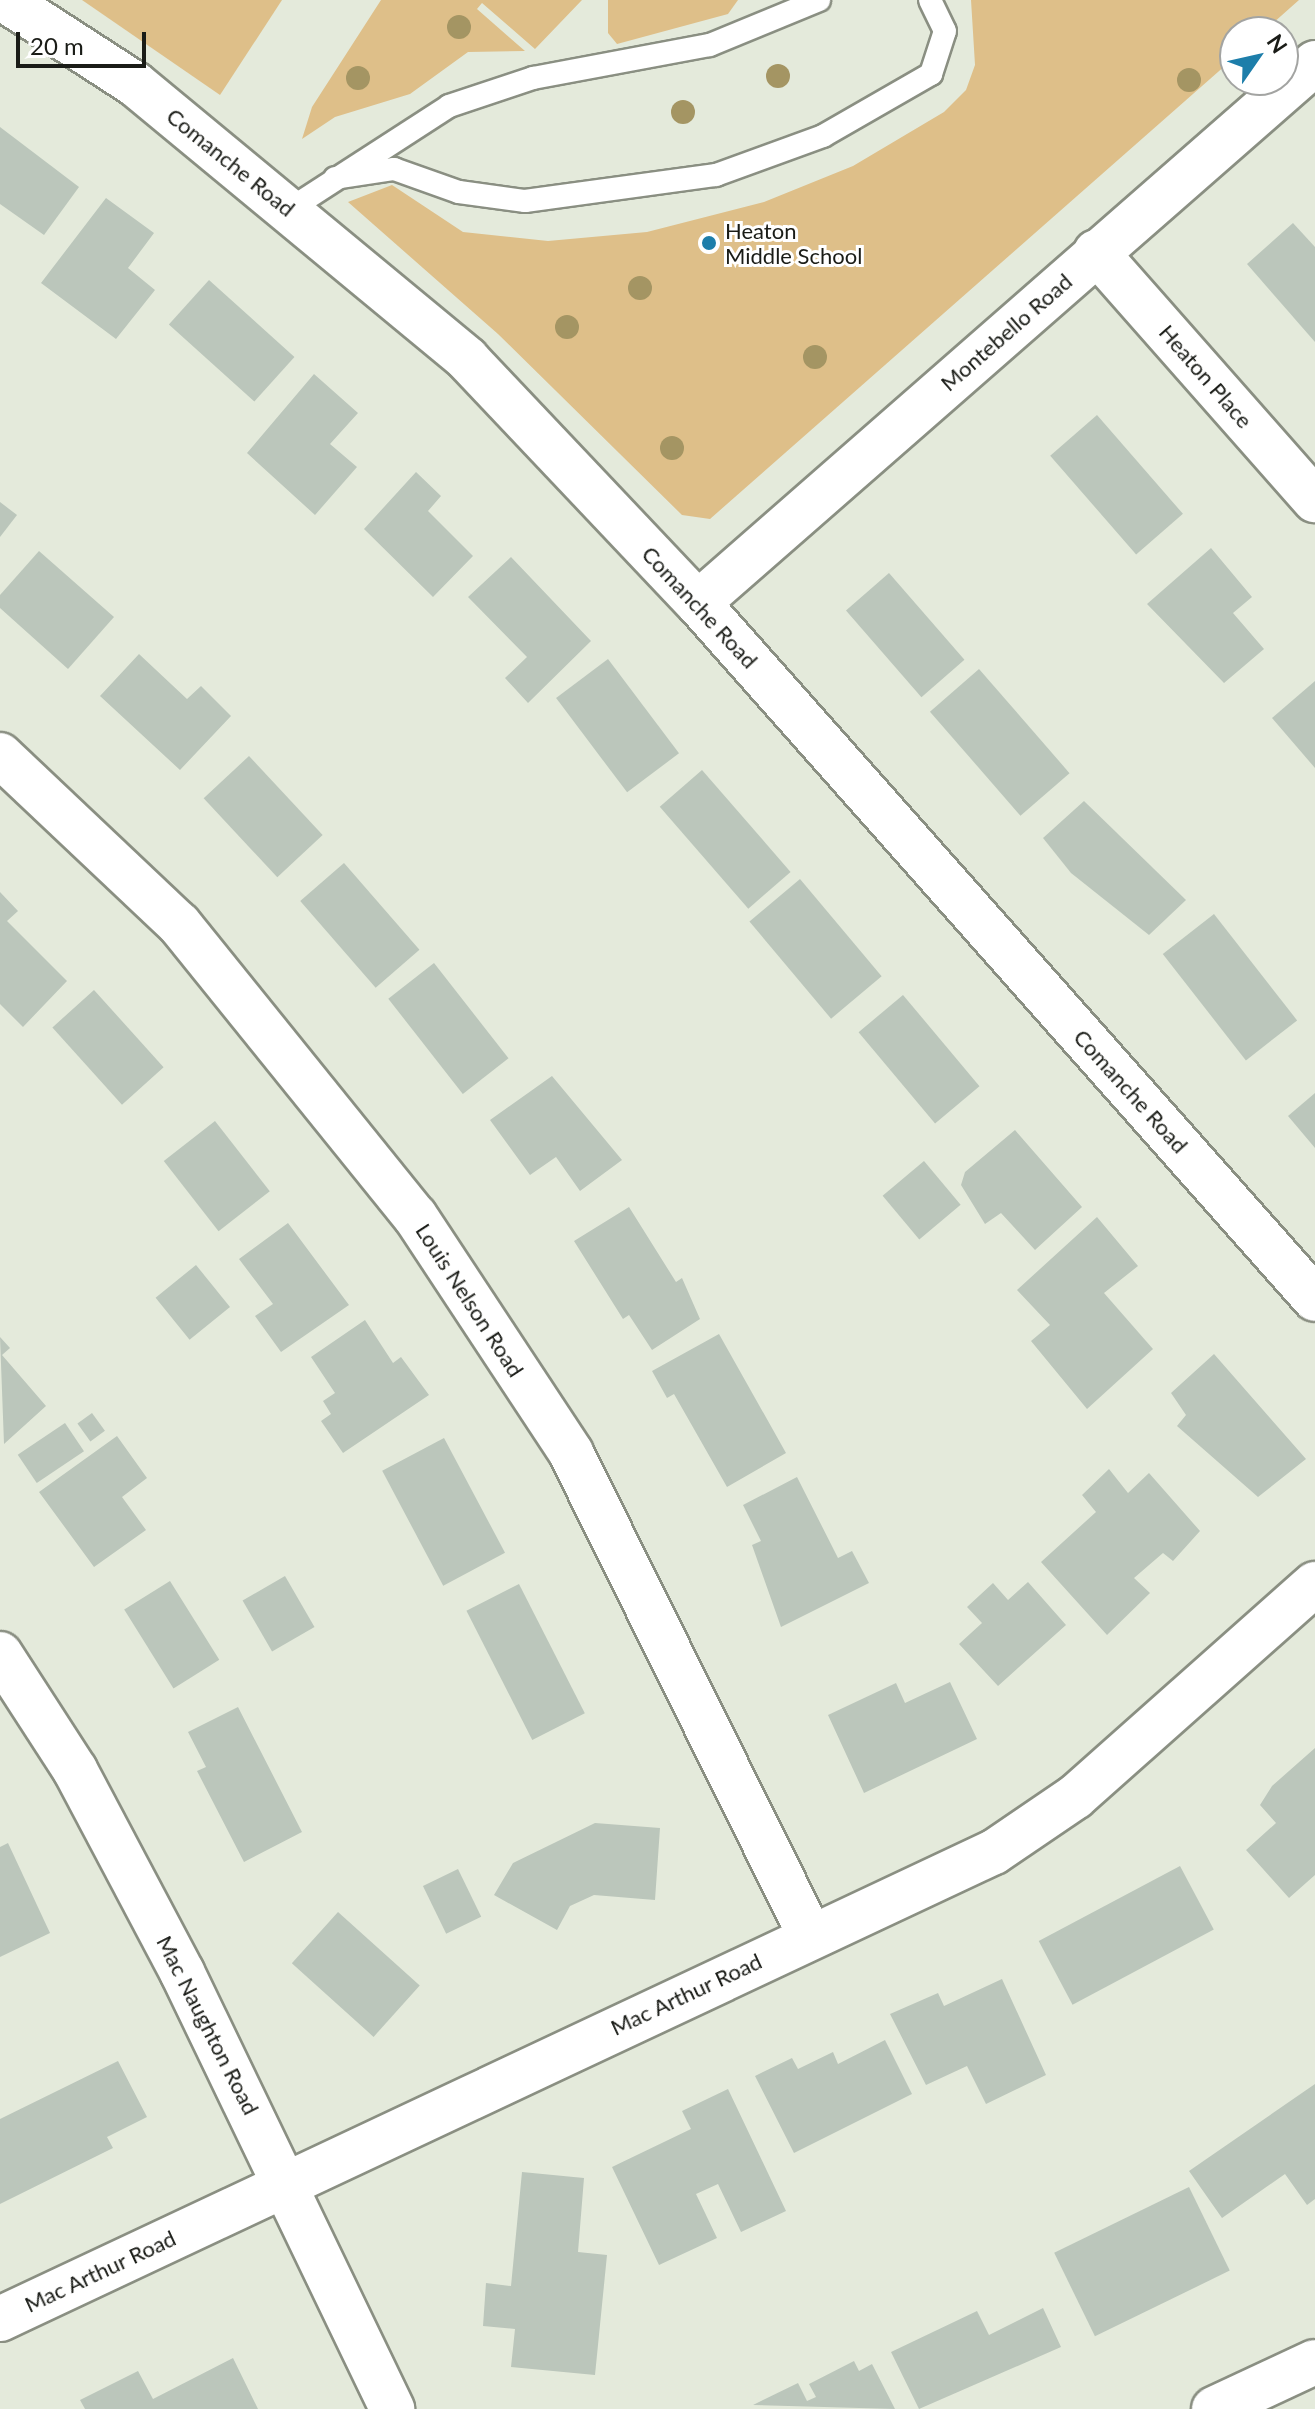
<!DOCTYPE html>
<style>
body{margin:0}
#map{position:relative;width:1315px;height:2409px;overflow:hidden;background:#e4eadb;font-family:Lato,sans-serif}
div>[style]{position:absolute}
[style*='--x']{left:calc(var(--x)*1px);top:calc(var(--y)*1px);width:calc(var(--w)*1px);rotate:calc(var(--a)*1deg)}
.green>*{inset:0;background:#debf89}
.building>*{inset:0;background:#bbc6bb;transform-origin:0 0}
.roads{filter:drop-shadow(2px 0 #8a8f82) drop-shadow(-2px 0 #8a8f82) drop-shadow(0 2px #8a8f82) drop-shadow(0 -2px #8a8f82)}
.lane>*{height:22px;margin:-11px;padding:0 11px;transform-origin:11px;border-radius:11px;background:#fff}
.street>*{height:44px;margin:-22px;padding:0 22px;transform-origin:22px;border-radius:22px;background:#fff}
.trees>*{width:24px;height:24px;margin:-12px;border-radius:50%;background:#a49563}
.dots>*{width:22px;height:22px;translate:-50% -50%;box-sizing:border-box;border:4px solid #fff;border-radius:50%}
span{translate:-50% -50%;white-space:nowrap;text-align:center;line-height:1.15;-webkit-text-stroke:6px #fff;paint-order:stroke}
.street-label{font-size:22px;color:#1a1c17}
.poi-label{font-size:22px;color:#1a1c17}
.left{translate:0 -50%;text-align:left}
.north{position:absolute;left:1219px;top:16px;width:80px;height:80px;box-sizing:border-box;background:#fff;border:2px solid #a3a4a2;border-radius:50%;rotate:56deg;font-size:22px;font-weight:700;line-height:32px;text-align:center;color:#1a1c17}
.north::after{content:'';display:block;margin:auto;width:28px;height:36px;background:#1d7eaa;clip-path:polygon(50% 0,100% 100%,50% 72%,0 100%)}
.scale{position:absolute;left:16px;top:32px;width:130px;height:36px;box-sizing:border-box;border:4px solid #1a1c17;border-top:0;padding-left:10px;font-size:24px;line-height:28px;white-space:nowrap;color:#1a1c17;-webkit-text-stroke:6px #fff;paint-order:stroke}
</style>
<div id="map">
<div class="green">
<div style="clip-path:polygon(82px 0,282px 0,220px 95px)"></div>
<div style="clip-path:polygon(381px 0,582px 0,535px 49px,482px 3px,477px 9px,525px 51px,468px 52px,410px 94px,335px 117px,302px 139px,312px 107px)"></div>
<div style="clip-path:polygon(608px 0,738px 0,728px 14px,617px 44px,608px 33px)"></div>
<div style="clip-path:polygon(971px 0,1299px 0,1263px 32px,1235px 32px,1235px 57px,710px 519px,682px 515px,498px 334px,348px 202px,392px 185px,463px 232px,548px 241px,647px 232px,764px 202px,853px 166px,944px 112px,966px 90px,975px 65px)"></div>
</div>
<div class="building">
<div style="clip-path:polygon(0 127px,79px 187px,44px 235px,0 204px)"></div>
<div style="clip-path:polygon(106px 198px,154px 233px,128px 268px,155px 290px,116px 339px,41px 283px)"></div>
<div style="clip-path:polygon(1293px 223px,1315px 247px,1315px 342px,1247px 264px)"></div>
<div style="left:209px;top:280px;width:115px;height:60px;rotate:42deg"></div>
<div style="clip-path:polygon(314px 374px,358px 413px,330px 444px,357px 467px,315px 515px,247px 453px)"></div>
<div style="left:1097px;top:415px;width:131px;height:62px;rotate:49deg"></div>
<div style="clip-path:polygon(416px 472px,441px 496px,428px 511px,473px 556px,433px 597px,364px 529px)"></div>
<div style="clip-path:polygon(0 502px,17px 515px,0 537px)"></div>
<div style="clip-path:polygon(1211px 548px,1252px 597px,1233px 613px,1264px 649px,1224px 683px,1147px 604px)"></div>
<div style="clip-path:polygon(39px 551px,114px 617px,68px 669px,0 608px,0 595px)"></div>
<div style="clip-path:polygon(511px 557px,591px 641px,528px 703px,505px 678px,527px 657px,468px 597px)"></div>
<div style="left:889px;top:573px;width:115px;height:57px;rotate:49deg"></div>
<div style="clip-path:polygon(139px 654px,187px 699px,201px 686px,231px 716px,180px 770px,100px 696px)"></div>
<div style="left:608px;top:659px;width:118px;height:65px;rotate:53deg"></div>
<div style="left:979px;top:669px;width:138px;height:65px;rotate:49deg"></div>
<div style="clip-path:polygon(1315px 681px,1315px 768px,1272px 718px)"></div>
<div style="left:249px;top:756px;width:108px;height:62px;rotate:47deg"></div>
<div style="left:702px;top:770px;width:135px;height:56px;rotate:49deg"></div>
<div style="clip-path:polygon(1084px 801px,1186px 900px,1149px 935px,1071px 873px,1043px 838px)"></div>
<div style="left:344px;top:863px;width:115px;height:58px;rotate:49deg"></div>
<div style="left:800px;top:879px;width:127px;height:66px;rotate:50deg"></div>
<div style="clip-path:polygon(0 892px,18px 911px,7px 921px,67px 981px,23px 1027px,0 1004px)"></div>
<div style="left:1214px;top:914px;width:135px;height:65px;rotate:52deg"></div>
<div style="left:434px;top:963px;width:121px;height:58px;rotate:52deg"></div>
<div style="left:94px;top:990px;width:104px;height:56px;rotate:48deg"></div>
<div style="left:903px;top:995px;width:119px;height:58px;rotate:50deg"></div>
<div style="clip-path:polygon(552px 1076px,622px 1160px,580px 1191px,556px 1157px,530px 1175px,490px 1120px)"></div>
<div style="clip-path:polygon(1315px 1093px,1315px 1148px,1288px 1116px)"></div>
<div style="left:215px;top:1121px;width:89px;height:65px;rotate:52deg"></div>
<div style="clip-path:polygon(1015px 1130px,1082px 1207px,1035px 1250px,1001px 1213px,985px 1224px,961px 1185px,965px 1172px)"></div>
<div style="left:924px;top:1161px;width:57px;height:54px;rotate:50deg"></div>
<div style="clip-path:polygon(629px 1207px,676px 1282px,682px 1278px,700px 1319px,652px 1350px,629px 1315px,623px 1319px,574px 1241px)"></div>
<div style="clip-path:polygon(1097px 1217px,1138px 1266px,1104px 1293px,1153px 1349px,1087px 1409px,1031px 1341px,1050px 1325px,1017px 1290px)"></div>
<div style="clip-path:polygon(288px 1223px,349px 1305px,281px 1352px,255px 1316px,273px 1304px,239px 1259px)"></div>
<div style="left:196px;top:1265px;width:54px;height:52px;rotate:51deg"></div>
<div style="clip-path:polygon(365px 1320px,393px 1363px,401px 1357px,429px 1395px,343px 1453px,321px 1421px,331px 1414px,323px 1401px,335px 1393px,311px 1357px)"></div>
<div style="clip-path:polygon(719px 1334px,786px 1453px,727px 1487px,674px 1394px,667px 1398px,652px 1371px)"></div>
<div style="clip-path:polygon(0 1337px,10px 1348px,2px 1355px,46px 1406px,4px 1444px)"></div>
<div style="clip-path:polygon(1214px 1354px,1306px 1459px,1258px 1497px,1177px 1426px,1186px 1415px,1171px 1393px)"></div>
<div style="left:92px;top:1413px;width:22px;height:18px;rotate:54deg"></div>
<div style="left:65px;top:1423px;width:34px;height:57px;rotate:56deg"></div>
<div style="clip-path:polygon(117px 1436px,147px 1478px,122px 1497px,146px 1530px,94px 1567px,39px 1492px)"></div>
<div style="left:444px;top:1438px;width:130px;height:70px;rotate:62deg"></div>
<div style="clip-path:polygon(1109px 1469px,1128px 1493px,1149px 1473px,1200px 1531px,1173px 1561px,1163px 1553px,1134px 1578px,1150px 1593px,1107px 1635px,1041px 1562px,1096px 1512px,1082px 1495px)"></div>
<div style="clip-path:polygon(797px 1477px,838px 1558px,852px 1551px,869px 1583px,781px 1627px,752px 1545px,761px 1541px,743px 1505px)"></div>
<div style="left:285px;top:1576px;width:59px;height:49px;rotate:60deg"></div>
<div style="left:170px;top:1581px;width:93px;height:54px;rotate:58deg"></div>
<div style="clip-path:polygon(1028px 1582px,1066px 1625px,998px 1686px,959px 1644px,982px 1623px,967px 1607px,993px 1583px,1008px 1600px)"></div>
<div style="left:519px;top:1584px;width:145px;height:59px;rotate:63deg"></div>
<div style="clip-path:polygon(950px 1682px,977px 1739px,864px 1793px,828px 1715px,896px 1683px,905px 1703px)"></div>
<div style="clip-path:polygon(238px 1707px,302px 1832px,244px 1862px,197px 1771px,206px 1767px,188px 1732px)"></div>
<div style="clip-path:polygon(1315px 1748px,1315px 1875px,1289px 1898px,1246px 1850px,1276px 1823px,1260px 1805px,1272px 1786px)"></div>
<div style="clip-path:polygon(595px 1823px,660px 1828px,655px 1900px,594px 1895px,570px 1906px,557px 1930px,494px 1895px,513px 1863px)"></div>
<div style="clip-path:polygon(8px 1843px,50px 1933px,0 1957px,0 1847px)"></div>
<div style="left:1180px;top:1866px;width:72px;height:160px;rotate:62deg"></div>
<div style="left:458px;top:1869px;width:53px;height:39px;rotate:64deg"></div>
<div style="left:338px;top:1912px;width:110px;height:69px;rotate:42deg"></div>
<div style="clip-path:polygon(1002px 1979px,1046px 2075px,986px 2104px,967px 2066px,926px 2085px,890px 2014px,938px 1993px,944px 2006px)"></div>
<div style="clip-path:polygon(885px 2040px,912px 2094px,794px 2153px,755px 2076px,792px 2058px,798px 2069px,833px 2052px,838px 2064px)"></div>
<div style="clip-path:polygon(118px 2061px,147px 2117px,107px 2137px,113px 2148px,0 2204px,0 2119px)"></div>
<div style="clip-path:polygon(1315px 2084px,1315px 2199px,1307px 2205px,1285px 2174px,1222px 2218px,1189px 2171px)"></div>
<div style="clip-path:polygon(728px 2089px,786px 2211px,741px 2232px,718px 2184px,696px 2194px,717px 2238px,659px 2265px,612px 2167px,691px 2129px,682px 2111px)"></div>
<div style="clip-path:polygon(522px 2172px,584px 2178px,578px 2252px,607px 2255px,595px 2375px,511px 2367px,515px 2329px,483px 2326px,486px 2283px,511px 2286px)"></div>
<div style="left:1189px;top:2187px;width:93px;height:150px;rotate:64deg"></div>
<div style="clip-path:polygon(1043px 2308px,1061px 2347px,919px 2409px,891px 2352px,977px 2311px,989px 2335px)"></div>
<div style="clip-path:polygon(233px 2358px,258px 2409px,85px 2409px,80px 2400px,138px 2371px,153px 2399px)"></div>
<div style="clip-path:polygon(854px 2361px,859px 2371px,872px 2364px,895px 2409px,753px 2405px,798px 2383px,807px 2401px,816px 2397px,809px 2384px)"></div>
</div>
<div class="roads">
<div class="lane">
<div style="--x:335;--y:178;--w:60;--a:-8.7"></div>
<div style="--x:394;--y:169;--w:69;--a:19.5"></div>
<div style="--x:459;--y:192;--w:67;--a:7.8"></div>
<div style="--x:525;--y:201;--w:193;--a:-7.8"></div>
<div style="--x:716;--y:175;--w:114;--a:-20"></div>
<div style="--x:823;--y:136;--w:125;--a:-29.9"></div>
<div style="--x:931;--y:74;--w:45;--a:-72"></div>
<div style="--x:945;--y:31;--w:34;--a:-116"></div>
<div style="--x:290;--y:209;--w:189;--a:-32.9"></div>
<div style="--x:449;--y:106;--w:89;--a:-18.4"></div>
<div style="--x:533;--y:78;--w:180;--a:-10.6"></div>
<div style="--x:710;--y:45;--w:118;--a:-22.4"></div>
</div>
<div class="street">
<div style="--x:5;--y:0;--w:155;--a:32.9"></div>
<div style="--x:135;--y:84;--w:431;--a:39.6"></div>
<div style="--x:467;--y:359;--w:336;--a:46.6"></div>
<div style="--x:698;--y:603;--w:930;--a:48.44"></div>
<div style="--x:1096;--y:252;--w:331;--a:48.6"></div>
<div style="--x:698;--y:603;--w:820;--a:-41.19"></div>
<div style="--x:0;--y:755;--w:246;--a:43.4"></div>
<div style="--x:179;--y:924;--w:375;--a:51.1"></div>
<div style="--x:415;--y:1216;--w:284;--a:56.6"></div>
<div style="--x:571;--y:1453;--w:538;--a:63.63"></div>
<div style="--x:0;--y:1654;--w:138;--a:57.1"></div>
<div style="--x:75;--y:1770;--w:229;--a:62.1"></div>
<div style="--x:182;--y:1972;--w:485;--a:64.3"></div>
<div style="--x:0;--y:2319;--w:1098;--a:-25.17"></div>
<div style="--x:994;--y:1852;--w:98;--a:-34.2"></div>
<div style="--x:1075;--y:1797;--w:321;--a:-41.6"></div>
<div style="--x:1214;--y:2409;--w:111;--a:-25"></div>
</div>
</div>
<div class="trees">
<div style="left:459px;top:27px"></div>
<div style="left:778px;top:76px"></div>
<div style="left:358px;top:78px"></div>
<div style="left:1189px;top:80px"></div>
<div style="left:683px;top:112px"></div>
<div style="left:640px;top:288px"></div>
<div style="left:567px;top:327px"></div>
<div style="left:815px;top:357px"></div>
<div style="left:672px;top:448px"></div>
</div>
<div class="dots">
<div style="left:709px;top:243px;background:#1d7eaa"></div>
</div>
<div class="street-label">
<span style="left:231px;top:162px;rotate:39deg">Comanche Road</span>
<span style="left:1006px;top:332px;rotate:-41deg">Montebello Road</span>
<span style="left:1206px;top:376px;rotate:49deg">Heaton Place</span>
<span style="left:700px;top:607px;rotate:47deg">Comanche Road</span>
<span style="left:1131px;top:1091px;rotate:48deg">Comanche Road</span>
<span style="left:470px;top:1300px;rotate:57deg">Louis Nelson Road</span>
<span style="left:686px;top:1994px;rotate:-25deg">Mac Arthur Road</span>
<span style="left:208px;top:2025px;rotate:63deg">Mac Naughton Road</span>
<span style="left:100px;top:2271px;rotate:-25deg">Mac Arthur Road</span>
</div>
<div class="poi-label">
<span class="left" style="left:725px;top:243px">Heaton<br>Middle School</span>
</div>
<div class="north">N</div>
<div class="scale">20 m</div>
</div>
